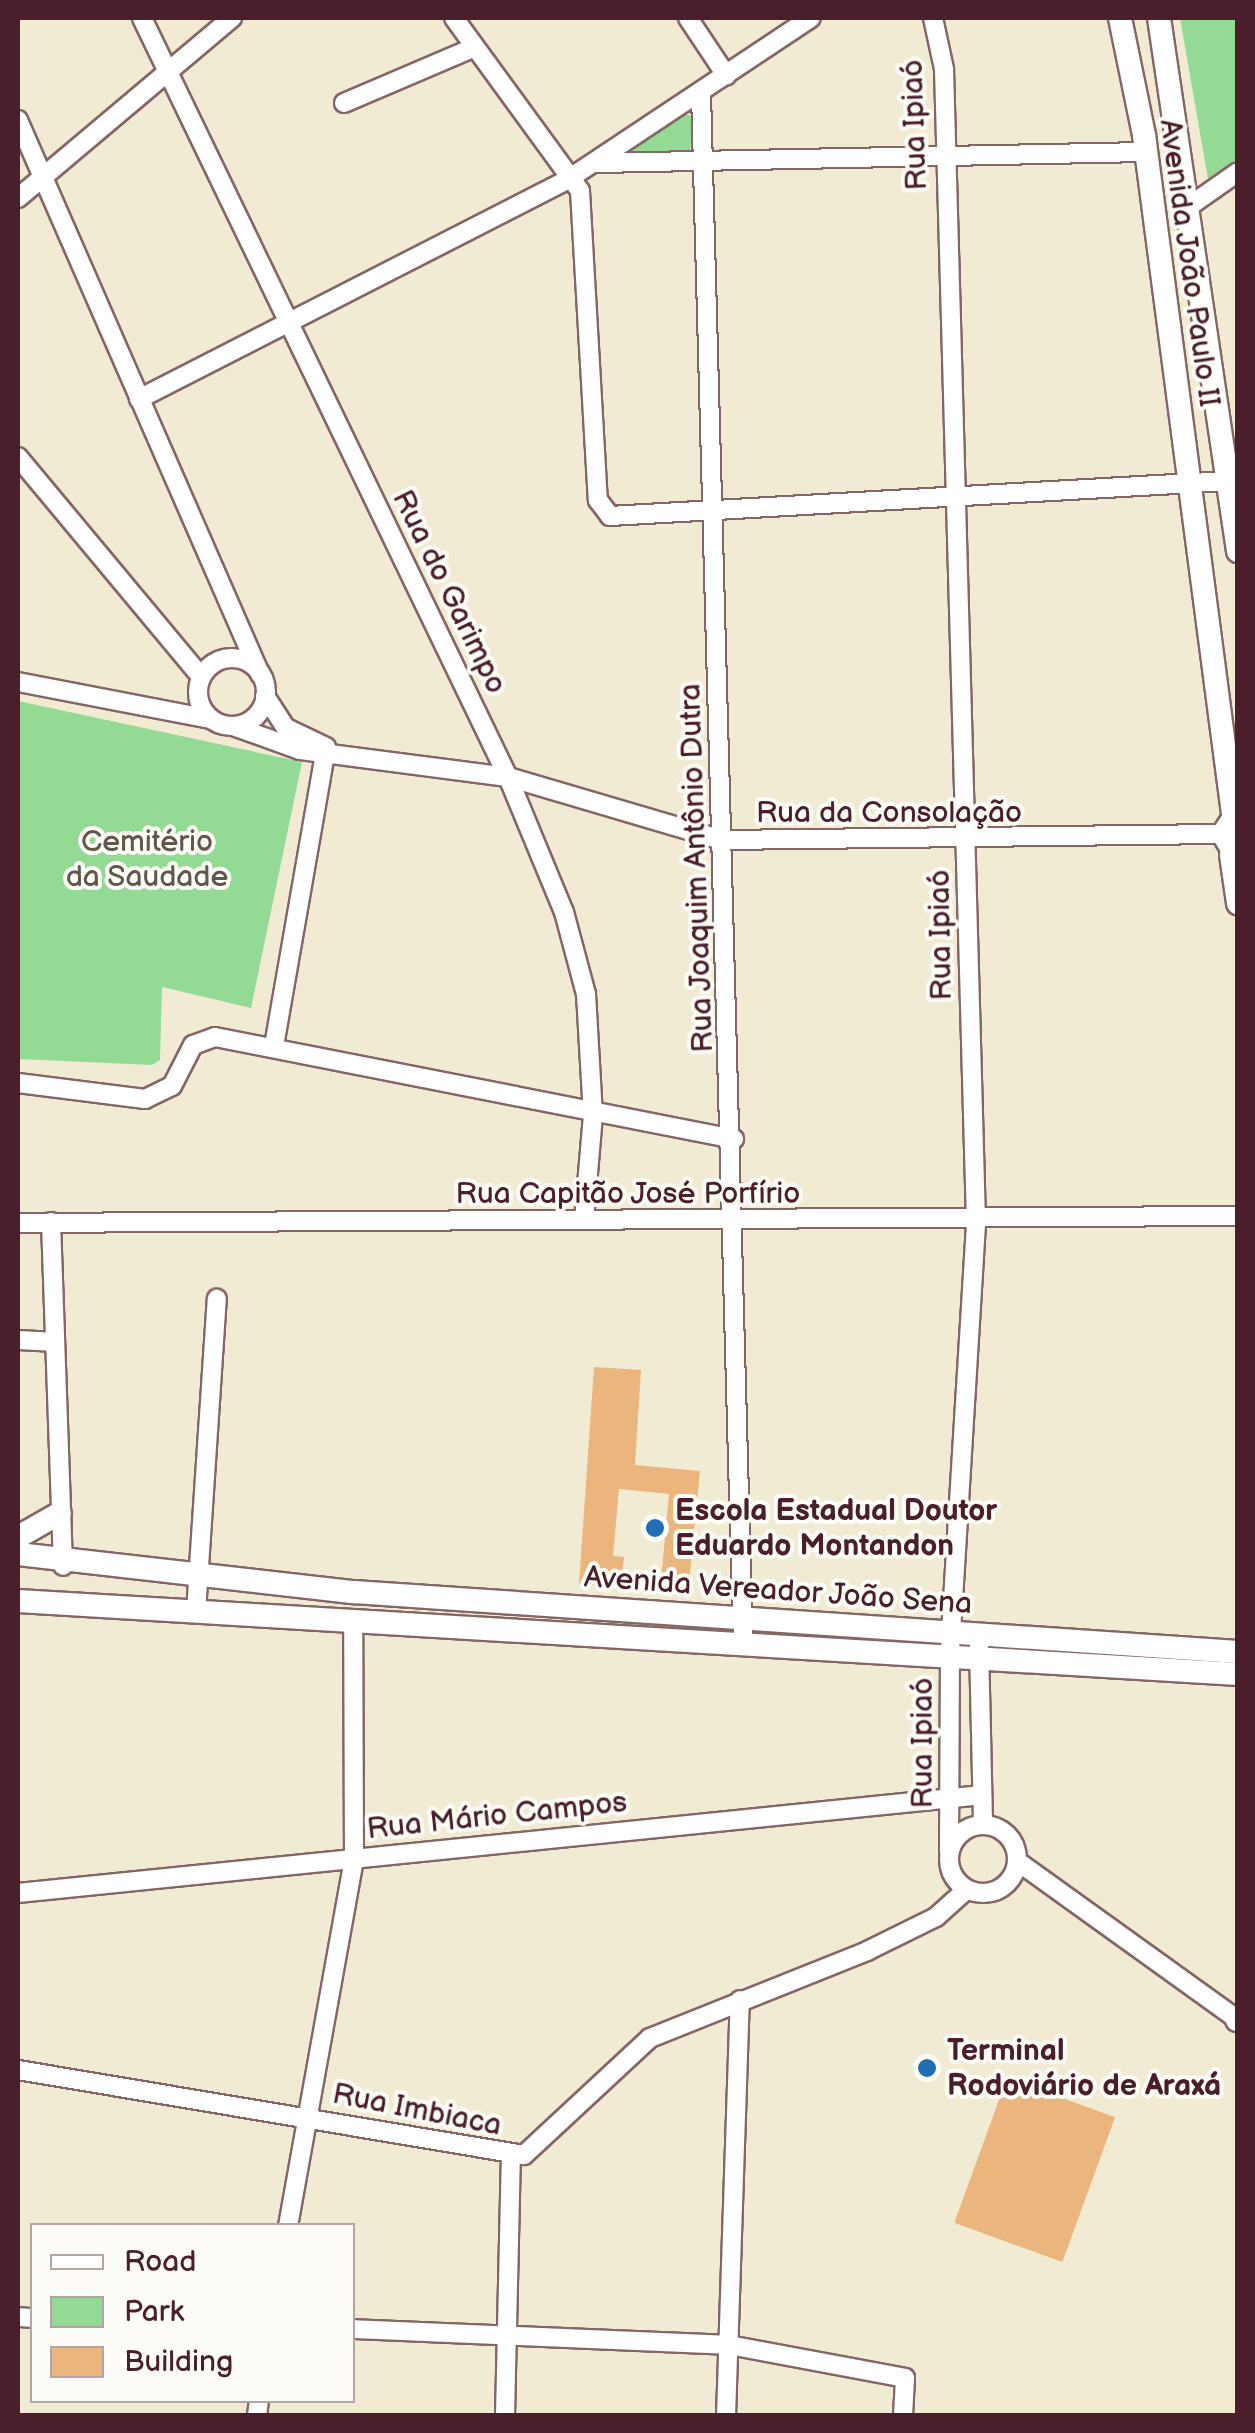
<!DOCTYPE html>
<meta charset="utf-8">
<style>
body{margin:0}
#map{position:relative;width:1255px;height:2433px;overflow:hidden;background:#f2ebd3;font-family:"Balsamiq Sans",sans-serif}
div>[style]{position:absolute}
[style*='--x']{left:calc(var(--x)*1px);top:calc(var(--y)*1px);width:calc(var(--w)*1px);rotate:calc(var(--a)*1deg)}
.green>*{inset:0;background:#93db95}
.building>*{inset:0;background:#eab67d;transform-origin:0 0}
.roads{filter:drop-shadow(2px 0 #856666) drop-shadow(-2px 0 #856666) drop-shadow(0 2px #856666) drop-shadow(0 -2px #856666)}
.minor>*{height:18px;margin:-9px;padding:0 9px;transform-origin:9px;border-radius:9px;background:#fff}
.minor>.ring{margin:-9px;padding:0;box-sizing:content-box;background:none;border:18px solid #fff;border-radius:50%}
.major>*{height:22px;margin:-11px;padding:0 11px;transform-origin:11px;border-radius:11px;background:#fff}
.dots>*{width:28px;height:28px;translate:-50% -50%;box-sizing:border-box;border:5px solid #fdfcf7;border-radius:50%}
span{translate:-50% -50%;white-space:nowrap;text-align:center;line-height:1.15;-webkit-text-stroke:8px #fdfcf7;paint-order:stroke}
.street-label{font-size:30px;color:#4a1f2b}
.park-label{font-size:30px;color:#60574b}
.poi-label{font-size:30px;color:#4a1f2b;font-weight:700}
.left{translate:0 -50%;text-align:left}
.frame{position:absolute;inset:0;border:20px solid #4a1f2b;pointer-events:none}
.legend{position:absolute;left:30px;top:2223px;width:325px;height:180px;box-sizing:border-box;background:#fdfcf7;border:2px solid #b5a4a5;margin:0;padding:12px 18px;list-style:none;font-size:30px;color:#4a1f2b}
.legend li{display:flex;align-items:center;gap:20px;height:50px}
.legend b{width:50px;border:2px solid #b5a4a5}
</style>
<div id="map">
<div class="green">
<div style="clip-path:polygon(1180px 18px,1237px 18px,1237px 159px,1208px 179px)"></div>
<div style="clip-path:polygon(683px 114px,693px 116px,690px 152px,634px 155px,627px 147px)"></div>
<div style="clip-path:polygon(18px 701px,302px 762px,251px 1008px,162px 987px,160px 1060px,152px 1065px,18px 1059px)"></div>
</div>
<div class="building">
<div style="clip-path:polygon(594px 1367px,641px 1370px,635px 1465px,700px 1471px,688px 1593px,660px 1590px,669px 1494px,619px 1489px,613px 1556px,624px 1557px,621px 1588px,579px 1584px)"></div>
<div style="left:1007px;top:2078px;width:115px;height:154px;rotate:20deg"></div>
</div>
<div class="roads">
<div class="minor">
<div style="--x:142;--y:18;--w:843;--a:64.26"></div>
<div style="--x:508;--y:777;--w:146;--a:67.5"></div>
<div style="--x:564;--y:912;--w:85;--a:75"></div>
<div style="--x:586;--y:994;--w:121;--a:86.7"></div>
<div style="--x:593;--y:1115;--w:105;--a:94.9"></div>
<div style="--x:454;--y:18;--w:214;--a:53.9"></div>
<div style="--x:580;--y:191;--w:310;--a:86.7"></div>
<div style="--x:598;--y:500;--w:20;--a:53"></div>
<div style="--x:610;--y:516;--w:620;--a:-3.24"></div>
<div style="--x:688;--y:18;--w:69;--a:56.3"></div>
<div style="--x:933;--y:18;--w:52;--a:77.8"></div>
<div style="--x:944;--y:69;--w:1155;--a:88.41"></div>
<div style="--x:976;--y:1224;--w:432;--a:93.5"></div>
<div style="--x:950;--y:1655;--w:196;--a:90.3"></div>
<div style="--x:701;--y:93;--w:1549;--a:88.45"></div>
<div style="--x:344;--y:103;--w:140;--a:-23.1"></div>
<div style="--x:18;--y:120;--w:605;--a:66.4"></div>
<div style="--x:597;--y:163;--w:549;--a:-1.15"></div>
<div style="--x:18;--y:198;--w:280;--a:-40.1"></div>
<div style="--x:1191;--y:205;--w:57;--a:-35.1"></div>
<div style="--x:139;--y:399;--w:484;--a:-27.1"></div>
<div style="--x:570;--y:178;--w:289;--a:-33.6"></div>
<div style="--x:18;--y:457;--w:286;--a:50.2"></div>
<div class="ring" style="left:198px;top:658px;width:50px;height:50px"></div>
<div style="--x:18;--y:682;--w:197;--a:10.9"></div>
<div style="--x:265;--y:696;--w:38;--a:57"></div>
<div style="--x:286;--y:728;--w:44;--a:25.4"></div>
<div style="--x:233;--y:726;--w:71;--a:19.7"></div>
<div style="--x:300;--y:750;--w:210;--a:7.4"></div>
<div style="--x:508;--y:777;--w:223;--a:16.4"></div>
<div style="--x:722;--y:840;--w:501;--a:-0.69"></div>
<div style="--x:274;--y:1046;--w:303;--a:-80.1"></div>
<div style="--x:18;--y:1083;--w:128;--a:7.2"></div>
<div style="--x:145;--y:1099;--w:30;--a:-26"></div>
<div style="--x:172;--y:1086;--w:46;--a:-62.9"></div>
<div style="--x:193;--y:1045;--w:23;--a:-20"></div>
<div style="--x:215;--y:1037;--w:529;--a:11.12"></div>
<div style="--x:51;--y:1222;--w:344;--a:88"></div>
<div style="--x:18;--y:1223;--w:1220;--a:-0.33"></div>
<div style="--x:18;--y:1340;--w:34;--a:3"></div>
<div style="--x:196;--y:1612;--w:314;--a:-86.2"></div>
<div style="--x:979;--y:1645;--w:180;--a:88.7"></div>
<div class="ring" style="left:949px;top:1825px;width:50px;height:50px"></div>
<div style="--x:1017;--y:1861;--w:272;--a:35.7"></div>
<div style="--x:18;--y:1893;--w:969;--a:-5.8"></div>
<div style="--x:18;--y:2070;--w:513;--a:9.54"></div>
<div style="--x:524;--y:2155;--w:172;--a:-42.9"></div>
<div style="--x:650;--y:2038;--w:234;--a:-21.8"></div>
<div style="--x:867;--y:1951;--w:77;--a:-26.2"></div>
<div style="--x:936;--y:1917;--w:40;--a:-42"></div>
<div style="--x:288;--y:2226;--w:373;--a:-79.8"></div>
<div style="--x:354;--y:1859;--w:239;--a:-90.2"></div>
<div style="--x:18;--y:2317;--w:14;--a:4"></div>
<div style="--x:352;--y:2329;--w:377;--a:2.4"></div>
<div style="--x:729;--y:2345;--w:179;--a:10.6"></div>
<div style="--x:905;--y:2378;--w:38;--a:93"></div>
<div style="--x:257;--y:2416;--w:16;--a:-83"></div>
<div style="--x:505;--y:2416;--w:259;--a:-88.7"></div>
<div style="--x:726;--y:2416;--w:416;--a:-88.1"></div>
</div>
<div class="major">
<div style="--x:1120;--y:18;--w:119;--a:78.4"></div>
<div style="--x:1144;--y:135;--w:685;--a:82.53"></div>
<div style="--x:1159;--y:18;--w:539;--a:81.57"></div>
<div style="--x:1238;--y:811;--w:27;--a:123"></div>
<div style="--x:1223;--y:834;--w:29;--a:59"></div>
<div style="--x:1231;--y:855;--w:49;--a:81.7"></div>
<div style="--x:18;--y:1537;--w:48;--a:-29.7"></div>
<div style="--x:18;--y:1554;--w:338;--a:6.5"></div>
<div style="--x:354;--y:1592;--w:886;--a:3.88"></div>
<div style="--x:18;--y:1601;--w:1222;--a:3.42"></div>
<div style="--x:1237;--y:2020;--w:1;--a:0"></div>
</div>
</div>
<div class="dots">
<div style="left:655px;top:1528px;background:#1f6fb2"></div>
<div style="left:927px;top:2068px;background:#1f6fb2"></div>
</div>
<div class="street-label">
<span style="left:915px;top:125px;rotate:-92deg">Rua Ipiaó</span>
<span style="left:1189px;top:263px;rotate:82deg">Avenida João Paulo II</span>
<span style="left:449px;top:592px;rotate:64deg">Rua do Garimpo</span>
<span style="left:889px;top:813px">Rua da Consolação</span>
<span style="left:697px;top:868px;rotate:-92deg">Rua Joaquim Antônio Dutra</span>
<span style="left:941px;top:935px;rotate:-91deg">Rua Ipiaó</span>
<span style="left:628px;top:1194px">Rua Capitão José Porfírio</span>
<span style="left:778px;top:1591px;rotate:4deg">Avenida Vereador João Sena</span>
<span style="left:923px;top:1743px;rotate:-90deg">Rua Ipiaó</span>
<span style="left:497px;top:1816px;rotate:-6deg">Rua Mário Campos</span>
<span style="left:417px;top:2110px;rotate:11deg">Rua Imbiaca</span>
</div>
<div class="park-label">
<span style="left:147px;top:859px">Cemitério<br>da Saudade</span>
</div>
<div class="poi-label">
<span class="left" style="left:675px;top:1528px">Escola Estadual Doutor<br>Eduardo Montandon</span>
<span class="left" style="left:947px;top:2068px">Terminal<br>Rodoviário de Araxá</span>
</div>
<div class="frame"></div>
<ul class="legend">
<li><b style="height:12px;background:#fff"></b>Road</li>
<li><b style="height:28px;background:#93db95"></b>Park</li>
<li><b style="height:28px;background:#eab67d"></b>Building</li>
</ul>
</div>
